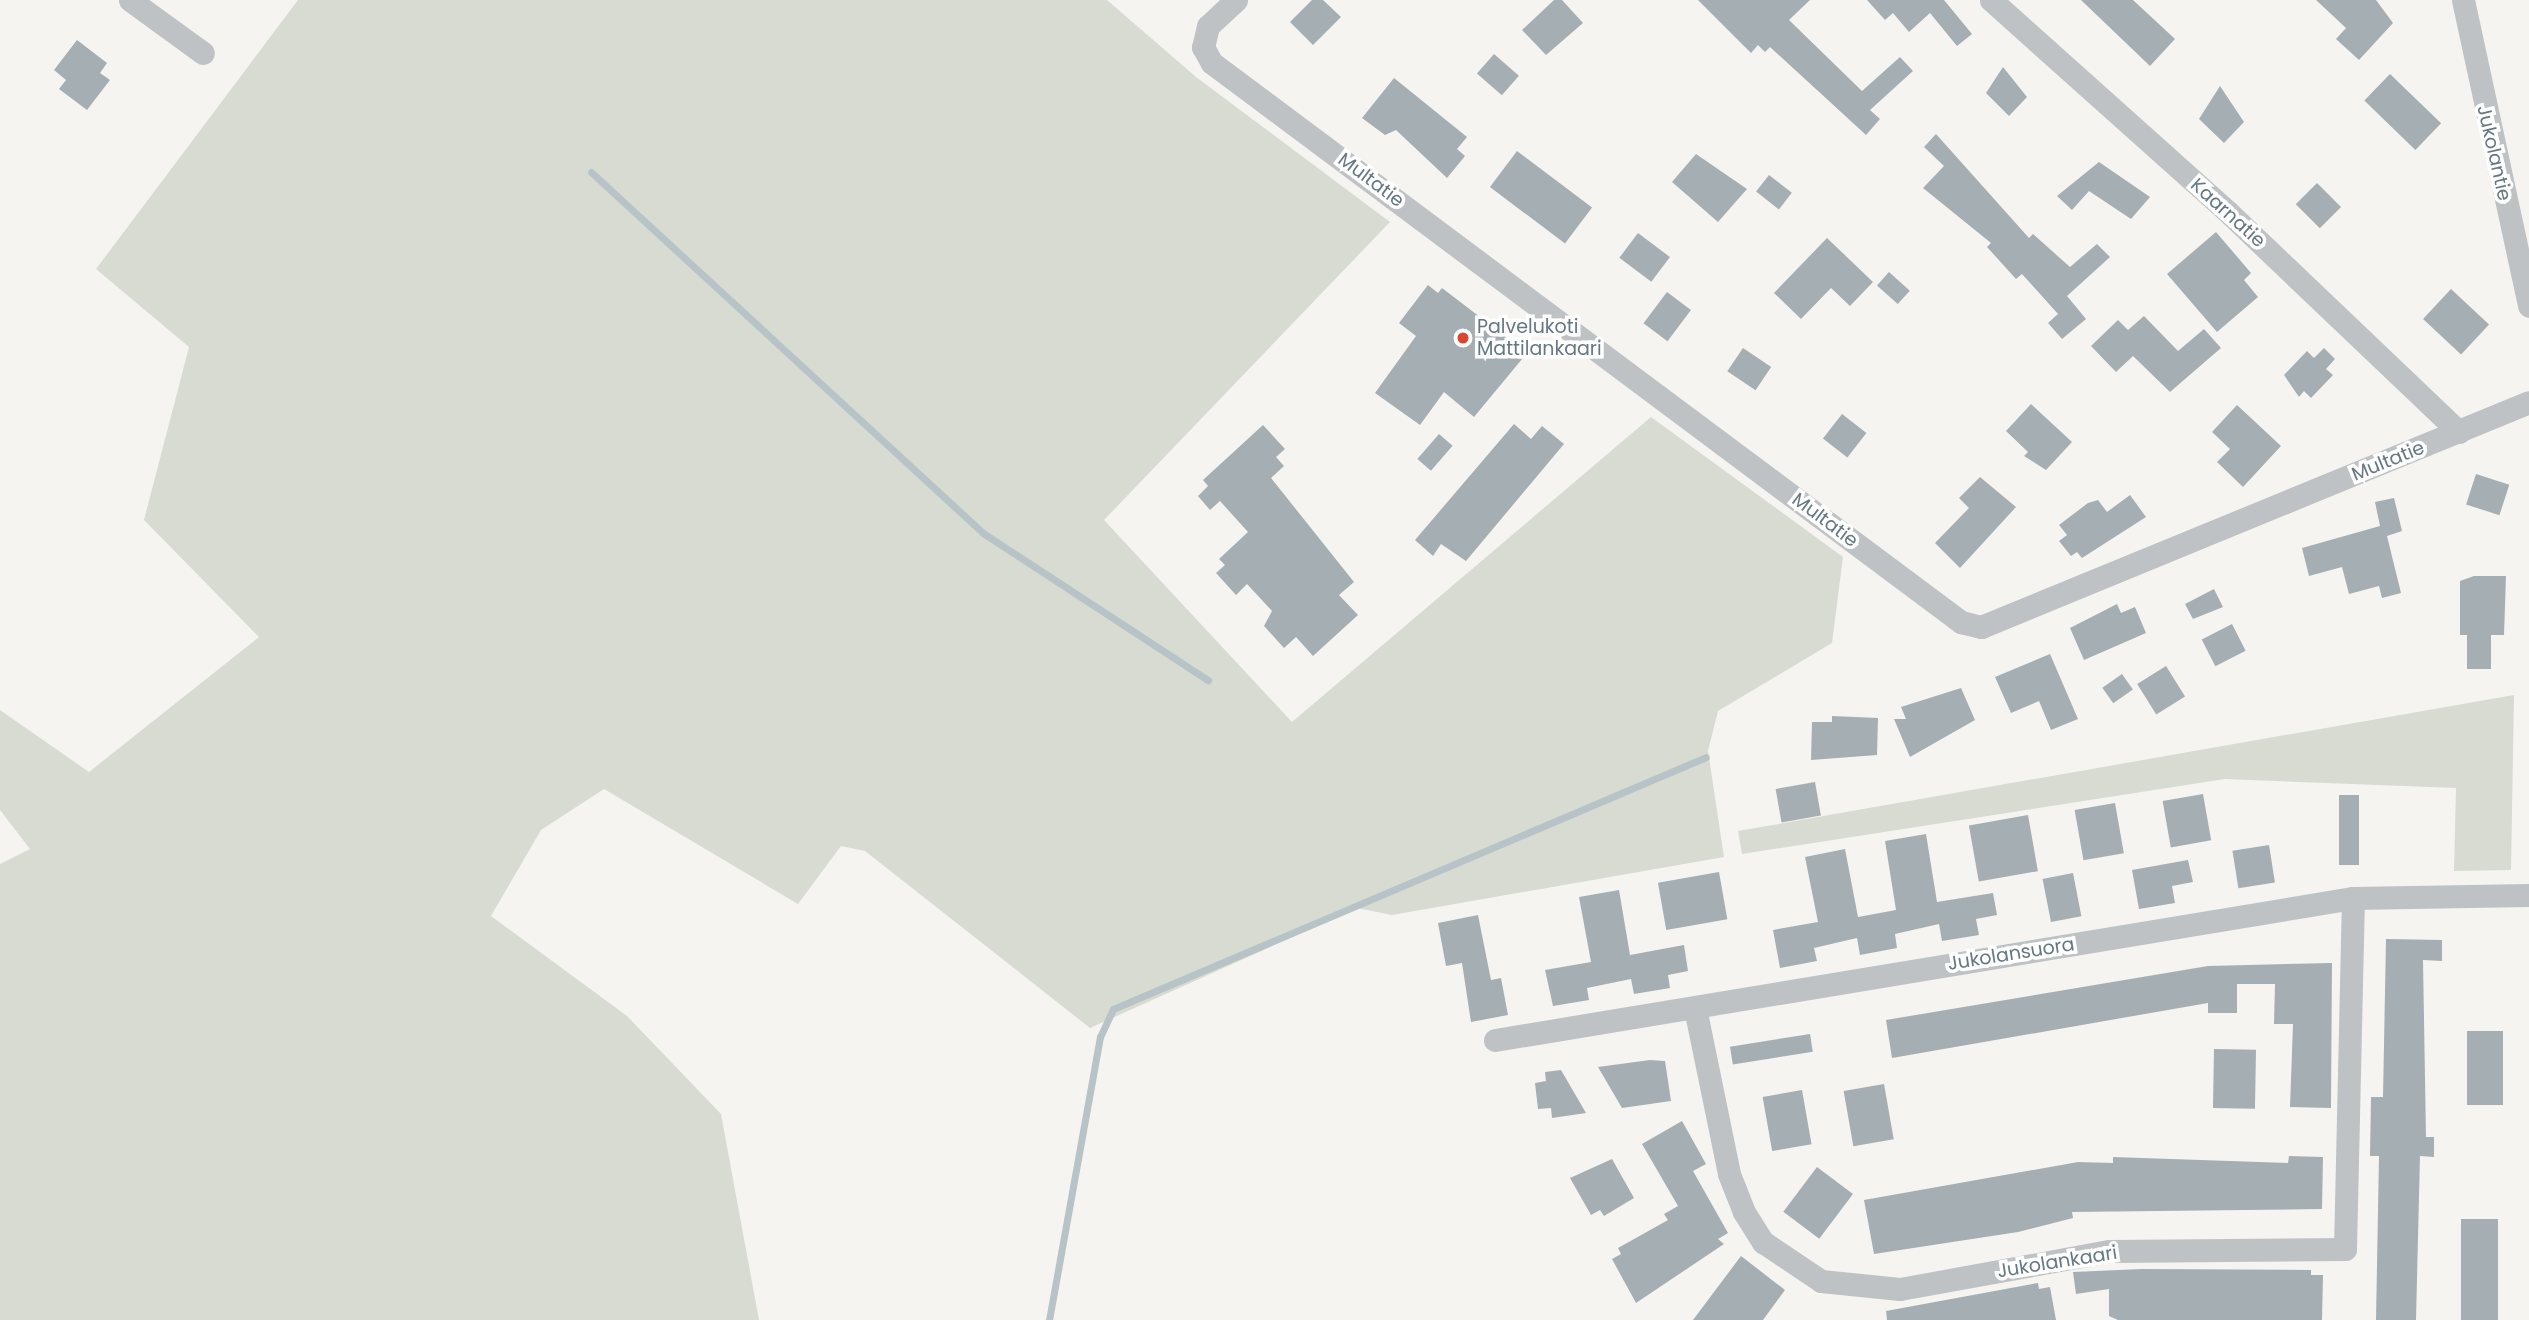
<!DOCTYPE html>
<style>
body{margin:0}
#map{position:relative;width:2529px;height:1320px;overflow:hidden;background:#f5f4f1;font-family:Poppins,sans-serif}
div>[style]{position:absolute}
[style*='--x']{left:calc(var(--x)*1px);top:calc(var(--y)*1px);width:calc(var(--w)*1px);rotate:calc(var(--a)*1deg)}
.green>*{inset:0;background:#d7dbd2}
.stream>*{height:7px;margin:-3.5px;padding:0 3.5px;transform-origin:3.5px;border-radius:3.5px;background:#b7c3c6}
.building>*{inset:0;background:#a5aeb2;transform-origin:0 0}
.minor>*{height:23px;margin:-11.5px;padding:0 11.5px;transform-origin:11.5px;border-radius:11.5px;background:#bec2c5}
.dots>*{width:19px;height:19px;translate:-50% -50%;box-sizing:border-box;border:4px solid #fff;border-radius:50%}
span{translate:-50% -50%;white-space:nowrap;text-align:center;line-height:1.15;-webkit-text-stroke:7px #fff;paint-order:stroke}
.street-label{font-size:19px;color:#657781}
.poi-label{font-size:19px;color:#657781}
.left{translate:0 -50%;text-align:left}
</style>
<div id="map">
<div class="green">
<div style="clip-path:polygon(298px 0,1107px 0,1196px 77px,1390px 222px,1104px 520px,1292px 722px,1651px 417px,1843px 557px,1832px 643px,1718px 711px,1708px 751px,1724px 857px,1392px 915px,1357px 908px,1090px 1028px,865px 851px,841px 846px,798px 904px,604px 789px,541px 830px,491px 916px,627px 1016px,721px 1114px,759px 1320px,0 1320px,0 864px,30px 849px,0 810px,0 710px,89px 772px,259px 637px,144px 520px,189px 347px,96px 269px)"></div>
<div style="clip-path:polygon(2514px 695px,2511px 870px,2454px 871px,2456px 788px,2225px 779px,1742px 854px,1738px 831px)"></div>
</div>
<div class="stream">
<div style="--x:591;--y:172;--w:533;--a:42.64"></div>
<div style="--x:983;--y:533;--w:269;--a:33.2"></div>
<div style="--x:1049;--y:1320;--w:288;--a:-79.8"></div>
<div style="--x:1100;--y:1037;--w:31;--a:-65"></div>
<div style="--x:1113;--y:1009;--w:644;--a:-23.02"></div>
</div>
<div class="building">
<div style="clip-path:polygon(1312px 0,1323px 0,1341px 17px,1313px 45px,1290px 22px)"></div>
<div style="clip-path:polygon(1554px 0,1562px 0,1583px 23px,1546px 55px,1522px 30px)"></div>
<div style="clip-path:polygon(1698px 0,1810px 0,1789px 20px,1862px 91px,1900px 57px,1913px 71px,1870px 110px,1880px 119px,1866px 135px,1770px 47px,1765px 52px,1758px 45px,1751px 53px)"></div>
<div style="clip-path:polygon(1867px 0,1944px 0,1972px 34px,1957px 46px,1930px 13px,1909px 32px,1893px 13px,1885px 20px)"></div>
<div style="clip-path:polygon(2081px 0,2133px 0,2175px 39px,2150px 66px)"></div>
<div style="clip-path:polygon(2316px 0,2376px 0,2393px 23px,2359px 60px,2336px 39px,2346px 28px)"></div>
<div style="clip-path:polygon(77px 40px,107px 63px,100px 73px,110px 80px,87px 110px,59px 89px,66px 80px,54px 70px)"></div>
<div style="left:1494px;top:54px;width:33px;height:26px;rotate:41deg"></div>
<div style="clip-path:polygon(2003px 67px,2027px 97px,2009px 116px,1986px 93px)"></div>
<div style="left:2390px;top:74px;width:71px;height:37px;rotate:44deg"></div>
<div style="clip-path:polygon(1394px 78px,1467px 137px,1457px 149px,1465px 156px,1447px 178px,1396px 130px,1385px 135px,1362px 118px)"></div>
<div style="clip-path:polygon(2220px 86px,2244px 122px,2224px 143px,2199px 119px)"></div>
<div style="clip-path:polygon(1936px 134px,2029px 238px,2033px 234px,2070px 267px,2097px 244px,2110px 257px,2067px 296px,2086px 319px,2062px 339px,2048px 323px,2058px 314px,2022px 274px,2016px 279px,1987px 247px,1991px 243px,1923px 188px,1944px 166px,1924px 147px)"></div>
<div style="left:1517px;top:151px;width:94px;height:45px;rotate:37deg"></div>
<div style="clip-path:polygon(1696px 154px,1747px 189px,1718px 222px,1672px 182px)"></div>
<div style="clip-path:polygon(2099px 162px,2150px 197px,2131px 219px,2089px 191px,2072px 210px,2057px 196px)"></div>
<div style="left:1769px;top:175px;width:29px;height:21px;rotate:38deg"></div>
<div style="left:2317px;top:183px;width:34px;height:30px;rotate:45deg"></div>
<div style="clip-path:polygon(2216px 232px,2251px 273px,2244px 280px,2258px 297px,2217px 332px,2167px 274px)"></div>
<div style="left:1638px;top:233px;width:40px;height:31px;rotate:37deg"></div>
<div style="clip-path:polygon(1827px 238px,1873px 282px,1850px 306px,1831px 288px,1801px 319px,1774px 293px)"></div>
<div style="left:1889px;top:272px;width:28px;height:18px;rotate:42deg"></div>
<div style="clip-path:polygon(1428px 285px,1438px 293px,1442px 288px,1527px 353px,1474px 417px,1444px 392px,1420px 425px,1375px 393px,1416px 336px,1399px 323px)"></div>
<div style="left:2451px;top:289px;width:52px;height:41px;rotate:43deg"></div>
<div style="left:1667px;top:292px;width:30px;height:39px;rotate:37deg"></div>
<div style="clip-path:polygon(2144px 316px,2178px 351px,2204px 329px,2221px 348px,2170px 392px,2133px 356px,2116px 372px,2091px 346px,2118px 320px,2128px 330px)"></div>
<div style="left:1743px;top:348px;width:34px;height:28px;rotate:34deg"></div>
<div style="clip-path:polygon(2324px 348px,2335px 359px,2326px 369px,2333px 375px,2311px 398px,2304px 391px,2299px 397px,2284px 375px,2307px 351px,2314px 358px)"></div>
<div style="clip-path:polygon(2031px 404px,2072px 442px,2046px 470px,2024px 456px,2028px 452px,2006px 431px)"></div>
<div style="clip-path:polygon(2237px 405px,2281px 446px,2243px 487px,2217px 462px,2230px 449px,2212px 432px)"></div>
<div style="left:1842px;top:414px;width:31px;height:31px;rotate:38deg"></div>
<div style="clip-path:polygon(1514px 424px,1531px 439px,1542px 426px,1564px 444px,1466px 561px,1441px 544px,1433px 556px,1415px 540px)"></div>
<div style="clip-path:polygon(1263px 425px,1285px 449px,1276px 457px,1284px 466px,1271px 478px,1354px 582px,1339px 595px,1358px 615px,1313px 656px,1296px 637px,1284px 648px,1264px 626px,1272px 611px,1247px 584px,1236px 595px,1216px 573px,1225px 565px,1219px 559px,1248px 532px,1220px 501px,1210px 510px,1198px 496px,1208px 486px,1203px 480px)"></div>
<div style="left:1439px;top:434px;width:18px;height:33px;rotate:41deg"></div>
<div style="left:2476px;top:474px;width:35px;height:32px;rotate:18deg"></div>
<div style="clip-path:polygon(1980px 477px,2016px 507px,1960px 568px,1935px 543px,1969px 508px,1959px 498px)"></div>
<div style="clip-path:polygon(2130px 495px,2146px 517px,2082px 558px,2077px 552px,2071px 556px,2059px 541px,2067px 535px,2059px 525px,2088px 503px,2098px 500px,2107px 512px)"></div>
<div style="clip-path:polygon(2394px 498px,2402px 531px,2387px 536px,2401px 593px,2382px 598px,2379px 586px,2349px 594px,2342px 567px,2309px 576px,2302px 548px,2380px 526px,2375px 502px)"></div>
<div style="clip-path:polygon(2474px 576px,2506px 576px,2504px 635px,2491px 635px,2491px 669px,2467px 669px,2467px 635px,2460px 635px,2460px 581px)"></div>
<div style="clip-path:polygon(2214px 589px,2223px 607px,2193px 619px,2185px 604px)"></div>
<div style="clip-path:polygon(2117px 604px,2121px 613px,2135px 607px,2146px 633px,2084px 660px,2070px 628px)"></div>
<div style="left:2232px;top:624px;width:30px;height:34px;rotate:63deg"></div>
<div style="clip-path:polygon(2050px 654px,2078px 719px,2051px 730px,2039px 701px,2011px 713px,1995px 677px)"></div>
<div style="left:2166px;top:666px;width:36px;height:34px;rotate:58deg"></div>
<div style="left:2122px;top:674px;width:19px;height:24px;rotate:55deg"></div>
<div style="clip-path:polygon(1961px 688px,1975px 720px,1910px 757px,1894px 719px,1906px 719px,1901px 707px)"></div>
<div style="clip-path:polygon(1832px 716px,1878px 718px,1877px 755px,1811px 760px,1812px 722px,1832px 722px)"></div>
<div style="left:1815px;top:782px;width:34px;height:40px;rotate:80deg"></div>
<div style="left:2203px;top:794px;width:47px;height:41px;rotate:80deg"></div>
<div style="left:2339px;top:795px;width:20px;height:70px"></div>
<div style="left:2115px;top:803px;width:51px;height:41px;rotate:80deg"></div>
<div style="left:2028px;top:815px;width:57px;height:60px;rotate:80deg"></div>
<div style="clip-path:polygon(1926px 834px,1937px 902px,1993px 893px,1997px 915px,1976px 919px,1979px 935px,1942px 941px,1939px 924px,1895px 934px,1897px 948px,1860px 955px,1857px 938px,1814px 948px,1817px 961px,1780px 968px,1773px 930px,1818px 922px,1805px 857px,1845px 849px,1858px 917px,1896px 910px,1885px 841px)"></div>
<div style="left:2269px;top:845px;width:38px;height:37px;rotate:81deg"></div>
<div style="clip-path:polygon(2188px 860px,2193px 882px,2172px 886px,2175px 903px,2139px 909px,2132px 870px)"></div>
<div style="left:1719px;top:872px;width:48px;height:62px;rotate:80deg"></div>
<div style="left:2073px;top:873px;width:44px;height:31px;rotate:79deg"></div>
<div style="clip-path:polygon(1619px 890px,1630px 955px,1684px 945px,1688px 971px,1668px 975px,1670px 988px,1634px 994px,1631px 979px,1587px 988px,1589px 1000px,1553px 1006px,1545px 970px,1591px 962px,1579px 897px)"></div>
<div style="clip-path:polygon(1478px 915px,1491px 980px,1501px 978px,1508px 1015px,1471px 1022px,1462px 963px,1446px 966px,1438px 923px)"></div>
<div style="clip-path:polygon(2386px 939px,2442px 940px,2442px 961px,2423px 960px,2426px 1137px,2434px 1137px,2434px 1157px,2420px 1156px,2416px 1320px,2376px 1320px,2379px 1156px,2370px 1156px,2371px 1097px,2383px 1097px)"></div>
<div style="clip-path:polygon(2332px 963px,2331px 1108px,2290px 1107px,2293px 1024px,2274px 1024px,2275px 984px,2237px 984px,2237px 1013px,2208px 1013px,2208px 1003px,1892px 1058px,1886px 1020px,2208px 966px)"></div>
<div style="left:2467px;top:1031px;width:36px;height:74px"></div>
<div style="left:1810px;top:1034px;width:18px;height:81px;rotate:81deg"></div>
<div style="left:2214px;top:1049px;width:42px;height:59px;rotate:1deg"></div>
<div style="clip-path:polygon(1650px 1060px,1665px 1061px,1671px 1101px,1622px 1108px,1598px 1067px)"></div>
<div style="clip-path:polygon(1561px 1070px,1586px 1113px,1552px 1118px,1551px 1108px,1538px 1109px,1535px 1083px,1546px 1081px,1545px 1072px)"></div>
<div style="left:1884px;top:1084px;width:56px;height:41px;rotate:80deg"></div>
<div style="left:1802px;top:1090px;width:55px;height:40px;rotate:80deg"></div>
<div style="clip-path:polygon(1682px 1121px,1706px 1164px,1693px 1171px,1728px 1233px,1718px 1239px,1724px 1244px,1636px 1303px,1612px 1259px,1621px 1254px,1618px 1248px,1668px 1220px,1664px 1214px,1678px 1206px,1642px 1144px)"></div>
<div style="clip-path:polygon(2289px 1156px,2323px 1157px,2322px 1209px,2072px 1212px,2073px 1218px,2018px 1232px,1874px 1254px,1864px 1200px,2078px 1162px,2113px 1163px,2113px 1157px,2288px 1163px)"></div>
<div style="clip-path:polygon(1612px 1159px,1634px 1198px,1604px 1216px,1600px 1210px,1591px 1215px,1570px 1178px)"></div>
<div style="left:1817px;top:1167px;width:45px;height:56px;rotate:37deg"></div>
<div style="left:2498px;top:1219px;width:101px;height:37px;rotate:90deg"></div>
<div style="clip-path:polygon(1741px 1256px,1785px 1290px,1763px 1320px,1693px 1320px)"></div>
<div style="clip-path:polygon(2142px 1269px,2311px 1270px,2311px 1275px,2323px 1275px,2322px 1320px,2118px 1320px,2109px 1316px,2109px 1289px,2076px 1294px,2073px 1272px)"></div>
<div style="clip-path:polygon(2038px 1283px,2039px 1289px,2050px 1287px,2056px 1320px,1887px 1320px,1886px 1311px)"></div>
</div>
<div class="minor">
<div style="--x:130;--y:0;--w:90;--a:36"></div>
<div style="--x:1236;--y:0;--w:38;--a:137"></div>
<div style="--x:1208;--y:26;--w:22;--a:103"></div>
<div style="--x:1203;--y:47;--w:18;--a:61"></div>
<div style="--x:1212;--y:63;--w:935;--a:36.74"></div>
<div style="--x:1961;--y:622;--w:21;--a:14"></div>
<div style="--x:1981;--y:627;--w:592;--a:-22.32"></div>
<div style="--x:1991;--y:0;--w:318;--a:41.8"></div>
<div style="--x:2228;--y:212;--w:319;--a:43.6"></div>
<div style="--x:2463;--y:0;--w:313;--a:77.8"></div>
<div style="--x:1695;--y:1008;--w:169;--a:78.4"></div>
<div style="--x:1729;--y:1174;--w:41;--a:68.5"></div>
<div style="--x:1744;--y:1212;--w:36;--a:58"></div>
<div style="--x:1763;--y:1242;--w:70;--a:33.9"></div>
<div style="--x:1821;--y:1281;--w:79;--a:5.8"></div>
<div style="--x:1900;--y:1289;--w:213;--a:-10.3"></div>
<div style="--x:2110;--y:1251;--w:235;--a:-0.5"></div>
<div style="--x:2345;--y:1249;--w:351;--a:-88.7"></div>
<div style="--x:1495;--y:1040;--w:870;--a:-9.4"></div>
<div style="--x:2353;--y:898;--w:176;--a:-1"></div>
</div>
<div class="dots">
<div style="left:1463px;top:338px;background:#da452c"></div>
</div>
<div class="street-label">
<span style="left:2494px;top:153px;rotate:77deg">Jukolantie</span>
<span style="left:1371px;top:180px;rotate:37deg">Multatie</span>
<span style="left:2228px;top:213px;rotate:42deg">Kaarnatie</span>
<span style="left:2388px;top:461px;rotate:-22deg">Multatie</span>
<span style="left:1825px;top:520px;rotate:37deg">Multatie</span>
<span style="left:2011px;top:954px;rotate:-9deg">Jukolansuora</span>
<span style="left:2057px;top:1262px;rotate:-9deg">Jukolankaari</span>
</div>
<div class="poi-label">
<span class="left" style="left:1477px;top:338px">Palvelukoti<br>Mattilankaari</span>
</div>
</div>
